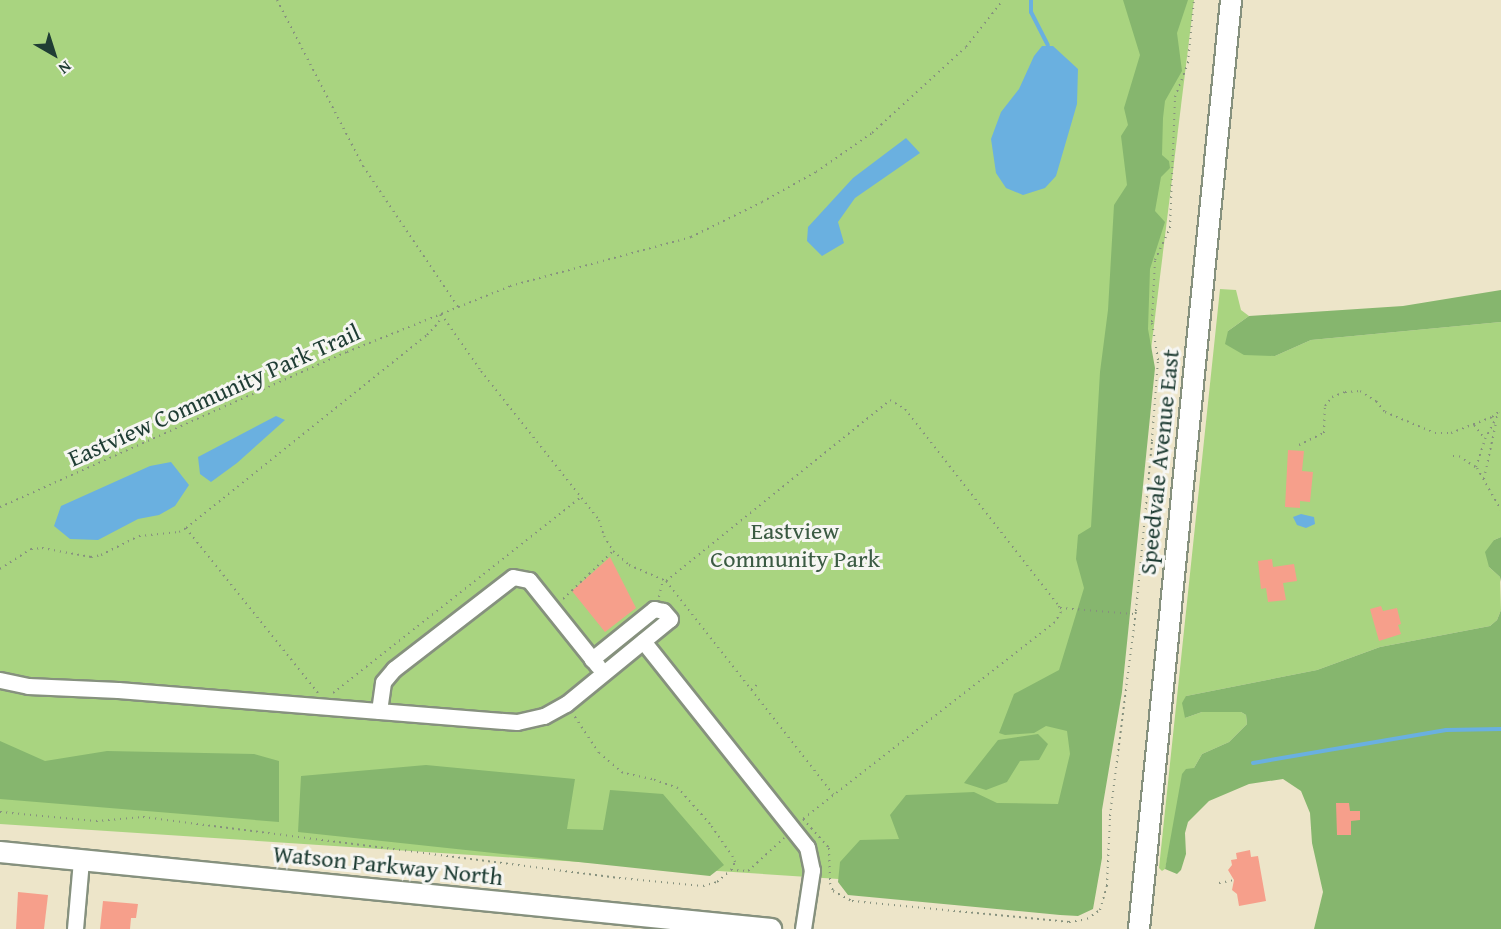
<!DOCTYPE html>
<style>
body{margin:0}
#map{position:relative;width:1501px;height:929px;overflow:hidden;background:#ede5c9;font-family:"Gentium Book Plus",serif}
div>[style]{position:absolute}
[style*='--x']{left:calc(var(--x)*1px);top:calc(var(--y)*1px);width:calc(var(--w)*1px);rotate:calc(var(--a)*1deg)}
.green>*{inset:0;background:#a9d480}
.forest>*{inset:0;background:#86b66e}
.water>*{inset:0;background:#6ab0e0}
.stream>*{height:4px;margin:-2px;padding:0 2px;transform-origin:2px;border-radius:2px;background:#6ab0e0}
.building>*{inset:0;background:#f69f8b}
.path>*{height:2px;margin-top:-1px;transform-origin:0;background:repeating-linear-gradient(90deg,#86917e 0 1.5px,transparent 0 6px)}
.roads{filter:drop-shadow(2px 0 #86917e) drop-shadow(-2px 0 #86917e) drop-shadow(0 2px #86917e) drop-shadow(0 -2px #86917e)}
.minor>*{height:15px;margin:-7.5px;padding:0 7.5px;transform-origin:7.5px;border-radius:7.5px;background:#fff}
.major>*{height:20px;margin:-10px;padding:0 10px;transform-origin:10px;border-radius:10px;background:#fff}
span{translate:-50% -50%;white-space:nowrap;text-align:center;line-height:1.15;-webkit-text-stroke:6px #f6f6f2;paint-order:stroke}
.street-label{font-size:24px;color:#1f3d34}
.park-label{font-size:24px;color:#3b5b43}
.north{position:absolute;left:24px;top:24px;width:60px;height:60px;-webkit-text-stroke:4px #f6f6f2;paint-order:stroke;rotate:141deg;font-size:16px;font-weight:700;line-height:24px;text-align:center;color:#1f3d34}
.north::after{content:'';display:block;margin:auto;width:21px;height:27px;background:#1f3d34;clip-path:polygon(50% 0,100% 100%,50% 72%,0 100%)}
</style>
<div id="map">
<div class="green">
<div style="clip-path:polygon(0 0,1194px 0,1084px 895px,0 824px)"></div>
<div style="clip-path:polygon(1220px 289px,1236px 290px,1241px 310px,1249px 316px,1228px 331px,1275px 356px,1311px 340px,1501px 322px,1501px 537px,1494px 540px,1489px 567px,1500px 577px,1501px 610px,1497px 620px,1490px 626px,1380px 647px,1317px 670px,1186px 696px,1185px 718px,1202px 712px,1241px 712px,1246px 715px,1247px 724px,1229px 742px,1202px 754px,1194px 768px,1175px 823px,1165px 869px,1162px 871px,1159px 868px)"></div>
</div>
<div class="forest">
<div style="clip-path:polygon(1123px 0,1188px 0,1177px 33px,1182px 71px,1165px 101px,1163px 118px,1162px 155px,1169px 161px,1170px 168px,1161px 177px,1155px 211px,1165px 222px,1150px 269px,1148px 329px,1155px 368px,1122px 692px,1102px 810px,1102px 858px,1093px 909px,1078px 916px,1060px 915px,848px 895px,838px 882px,840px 862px,860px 840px,899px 839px,890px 815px,906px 795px,974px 792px,997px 803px,1058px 804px,1070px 754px,1067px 731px,1046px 726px,1034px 733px,1005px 735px,999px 733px,1014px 694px,1059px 670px,1084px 588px,1076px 559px,1078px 535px,1091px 527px,1100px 372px,1108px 310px,1114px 205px,1127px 185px,1121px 136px,1128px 125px,1124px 108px,1140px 55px)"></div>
<div style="clip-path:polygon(1501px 290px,1501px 322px,1311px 340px,1275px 356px,1244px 355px,1225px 344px,1228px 331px,1249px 316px,1403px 306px)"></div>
<div style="clip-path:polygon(1501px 537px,1501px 582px,1500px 577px,1489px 567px,1485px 552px,1494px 540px)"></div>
<div style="clip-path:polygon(1501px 610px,1501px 929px,1314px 929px,1323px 892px,1312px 843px,1310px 813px,1301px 791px,1283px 779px,1249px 784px,1209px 801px,1188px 822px,1185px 833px,1186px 854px,1181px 870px,1177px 874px,1165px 869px,1182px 774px,1186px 769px,1194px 768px,1202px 754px,1229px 742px,1247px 724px,1246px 715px,1241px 712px,1202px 712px,1185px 718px,1182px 703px,1186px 696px,1317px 670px,1380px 647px,1490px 626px,1497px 620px)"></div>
<div style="clip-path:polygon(1038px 734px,1048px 744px,1039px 760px,1020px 761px,1007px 782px,986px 790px,964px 783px,998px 740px)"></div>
<div style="clip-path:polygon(0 741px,45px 761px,107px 751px,254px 754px,279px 761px,279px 822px,0 799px)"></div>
<div style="clip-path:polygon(426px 765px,575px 779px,567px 829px,603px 830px,610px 790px,663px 794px,724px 865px,710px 876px,298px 832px,301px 776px)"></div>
</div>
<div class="water">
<div style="clip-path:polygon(1042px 46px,1053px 46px,1078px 69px,1077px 104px,1056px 176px,1045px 188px,1023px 195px,1006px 188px,996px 173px,991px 139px,1001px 112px,1019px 89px,1034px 56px)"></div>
<div style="clip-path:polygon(906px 138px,920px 153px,855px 198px,838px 222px,844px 243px,822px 256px,807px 241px,808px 227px,853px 178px)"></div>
<div style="clip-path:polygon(276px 416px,285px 420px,237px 463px,211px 482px,200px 474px,198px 457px)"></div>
<div style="clip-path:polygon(171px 462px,189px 485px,175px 506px,159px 515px,138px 519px,98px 540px,70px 539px,54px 526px,61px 506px,150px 466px)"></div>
<div style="clip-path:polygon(1301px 514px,1314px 517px,1315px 524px,1306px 528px,1297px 525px,1293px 517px)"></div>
</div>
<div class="stream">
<div style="--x:1031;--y:0;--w:12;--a:90"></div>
<div style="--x:1031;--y:12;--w:37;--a:63"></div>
<div style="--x:1253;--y:763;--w:196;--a:-9.7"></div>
<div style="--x:1446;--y:730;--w:55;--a:-1"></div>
</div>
<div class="building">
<div style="clip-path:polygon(1288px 450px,1304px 451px,1302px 471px,1313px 472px,1310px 502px,1300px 501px,1300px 508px,1285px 507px)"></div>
<div style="clip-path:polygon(610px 557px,636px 608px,605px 632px,572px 591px)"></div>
<div style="clip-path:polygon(1272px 559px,1273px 567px,1294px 564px,1297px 581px,1283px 583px,1286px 600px,1268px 602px,1266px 588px,1261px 589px,1258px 561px)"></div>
<div style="clip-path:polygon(1381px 606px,1383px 611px,1397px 608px,1401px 624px,1398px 625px,1401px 634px,1379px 641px,1370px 609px)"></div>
<div style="clip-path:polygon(1336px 803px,1349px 803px,1350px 811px,1360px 811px,1360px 820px,1351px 821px,1351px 835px,1337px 835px)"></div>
<div style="clip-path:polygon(1250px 850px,1251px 857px,1258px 856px,1266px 901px,1239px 906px,1237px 894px,1232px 890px,1234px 880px,1228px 870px,1232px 865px,1231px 860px,1237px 859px,1236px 853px)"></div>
<div style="clip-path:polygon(18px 892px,48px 895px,44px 929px,16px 929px)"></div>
<div style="clip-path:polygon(103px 901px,138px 904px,136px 918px,131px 918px,130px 929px,100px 929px)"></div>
</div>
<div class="path">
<div style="--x:277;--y:0;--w:187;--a:62.6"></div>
<div style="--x:363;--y:166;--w:170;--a:56"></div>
<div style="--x:441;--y:314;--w:70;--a:54.9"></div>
<div style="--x:481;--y:371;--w:190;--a:51.6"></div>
<div style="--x:599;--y:520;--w:17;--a:73"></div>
<div style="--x:604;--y:536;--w:17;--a:59"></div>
<div style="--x:613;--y:551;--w:21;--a:41"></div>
<div style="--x:629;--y:565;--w:40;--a:23.4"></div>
<div style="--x:666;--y:581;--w:288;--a:-38.9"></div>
<div style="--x:890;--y:400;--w:17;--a:31"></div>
<div style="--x:905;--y:409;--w:250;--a:52"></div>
<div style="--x:1059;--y:606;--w:6;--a:72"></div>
<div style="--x:1061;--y:612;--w:12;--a:121"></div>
<div style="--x:1055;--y:622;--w:320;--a:142"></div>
<div style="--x:803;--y:819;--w:39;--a:48"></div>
<div style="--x:829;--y:848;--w:35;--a:88"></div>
<div style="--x:830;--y:883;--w:9;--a:69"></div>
<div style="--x:833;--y:891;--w:21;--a:28"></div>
<div style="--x:852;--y:901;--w:218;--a:5.5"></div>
<div style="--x:1069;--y:922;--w:18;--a:-9"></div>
<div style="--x:1087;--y:919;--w:16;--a:-35"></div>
<div style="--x:1100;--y:910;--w:25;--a:-74"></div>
<div style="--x:1107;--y:886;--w:70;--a:-87.5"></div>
<div style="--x:1110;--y:816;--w:207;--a:-82.8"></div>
<div style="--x:1136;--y:611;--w:171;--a:-84.6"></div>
<div style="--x:1152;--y:441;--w:81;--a:-85.8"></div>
<div style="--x:1158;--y:360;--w:38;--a:-99"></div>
<div style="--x:1152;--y:322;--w:62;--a:-87.2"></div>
<div style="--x:1155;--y:260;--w:35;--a:-65"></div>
<div style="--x:1170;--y:228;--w:131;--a:-87.8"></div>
<div style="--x:1175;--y:97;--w:36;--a:-69"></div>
<div style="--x:1188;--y:63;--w:63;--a:-84.6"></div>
<div style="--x:1474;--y:425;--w:18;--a:52"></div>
<div style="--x:1299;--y:445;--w:28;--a:-26"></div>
<div style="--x:1324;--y:433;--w:27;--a:-88"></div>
<div style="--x:1325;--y:406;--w:11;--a:-52"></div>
<div style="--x:1332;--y:397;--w:14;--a:-21"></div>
<div style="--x:1345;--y:392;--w:15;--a:-4"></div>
<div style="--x:1360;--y:391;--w:19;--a:32"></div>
<div style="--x:1376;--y:401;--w:14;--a:51"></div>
<div style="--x:1385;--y:412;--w:54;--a:22.8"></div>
<div style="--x:1435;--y:433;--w:16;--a:0"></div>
<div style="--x:1451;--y:433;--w:44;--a:-21.3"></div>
<div style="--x:1492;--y:417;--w:11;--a:-38"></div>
<div style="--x:1453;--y:456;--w:6;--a:0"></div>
<div style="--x:1459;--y:456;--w:22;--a:34"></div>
<div style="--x:1477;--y:468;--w:48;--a:60.3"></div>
<div style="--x:1476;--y:467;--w:29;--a:-72"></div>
<div style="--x:1485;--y:439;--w:30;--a:-62"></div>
<div style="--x:1484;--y:479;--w:57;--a:-77.9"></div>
<div style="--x:0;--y:507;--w:380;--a:-24.1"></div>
<div style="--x:347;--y:352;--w:176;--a:-22"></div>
<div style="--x:510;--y:286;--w:188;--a:-15.1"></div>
<div style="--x:691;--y:237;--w:79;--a:-26.2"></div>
<div style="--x:762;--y:202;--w:62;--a:-29.1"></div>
<div style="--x:816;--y:172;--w:68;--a:-34.9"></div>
<div style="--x:872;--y:133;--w:127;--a:-42.5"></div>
<div style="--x:966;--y:47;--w:60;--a:-51.8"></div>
<div style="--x:0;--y:569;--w:37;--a:-33"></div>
<div style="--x:31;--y:549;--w:11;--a:-5"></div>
<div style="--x:42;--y:548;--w:50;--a:10.4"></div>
<div style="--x:91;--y:557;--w:10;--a:-11"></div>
<div style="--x:101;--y:555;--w:42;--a:-26.6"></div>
<div style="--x:139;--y:536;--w:40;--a:-5.7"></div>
<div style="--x:179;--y:532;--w:8;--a:-30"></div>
<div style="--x:666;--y:581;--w:271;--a:51.9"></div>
<div style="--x:659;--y:597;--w:17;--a:-77"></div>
<div style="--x:563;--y:599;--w:69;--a:-43.8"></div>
<div style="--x:1060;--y:608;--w:74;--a:4.6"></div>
<div style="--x:751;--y:690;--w:9;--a:-41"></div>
<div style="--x:318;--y:693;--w:211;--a:-128.7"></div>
<div style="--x:186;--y:528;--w:309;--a:-38.7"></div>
<div style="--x:427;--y:335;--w:18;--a:-47"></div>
<div style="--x:439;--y:322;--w:8;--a:-76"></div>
<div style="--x:333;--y:693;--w:316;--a:-38.3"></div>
<div style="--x:0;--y:812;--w:96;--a:5.4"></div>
<div style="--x:96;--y:821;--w:47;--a:-4.9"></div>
<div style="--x:143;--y:817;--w:480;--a:7.3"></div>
<div style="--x:619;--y:878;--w:84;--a:5.4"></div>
<div style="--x:703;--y:886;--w:15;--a:-16"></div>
<div style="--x:717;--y:882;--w:18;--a:-41"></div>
<div style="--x:731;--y:870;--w:9;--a:-63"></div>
<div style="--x:735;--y:862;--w:5;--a:-112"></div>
<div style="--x:733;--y:857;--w:40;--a:-124.9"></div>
<div style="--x:710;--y:824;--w:48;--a:-131.6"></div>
<div style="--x:678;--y:788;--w:28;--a:-161"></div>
<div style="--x:652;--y:779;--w:30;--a:-168"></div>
<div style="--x:623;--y:773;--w:31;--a:-140"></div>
<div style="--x:599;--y:753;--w:47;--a:-123.7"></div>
<div style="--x:731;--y:870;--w:17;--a:3"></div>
<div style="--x:748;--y:871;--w:49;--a:-42.5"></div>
<div style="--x:1219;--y:883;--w:15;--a:-11"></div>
</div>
<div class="roads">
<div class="minor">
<div style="--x:643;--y:641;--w:263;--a:51.5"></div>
<div style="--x:807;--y:847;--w:24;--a:78"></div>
<div style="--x:812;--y:870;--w:60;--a:98.7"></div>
<div style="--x:0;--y:680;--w:29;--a:12"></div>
<div style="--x:28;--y:686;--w:90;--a:2.5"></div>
<div style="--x:118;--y:690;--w:400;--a:4.6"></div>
<div style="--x:517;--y:722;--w:28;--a:-13"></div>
<div style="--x:544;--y:716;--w:25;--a:-29"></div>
<div style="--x:566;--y:704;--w:134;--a:-39.3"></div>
<div style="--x:670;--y:619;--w:11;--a:-131"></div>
<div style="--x:663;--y:611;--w:9;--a:-167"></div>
<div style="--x:654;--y:609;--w:80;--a:141.1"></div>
<div style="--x:379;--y:711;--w:29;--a:-82"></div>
<div style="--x:383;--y:682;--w:17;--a:-50"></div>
<div style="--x:394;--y:669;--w:150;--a:-37.7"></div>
<div style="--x:513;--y:577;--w:16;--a:11"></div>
<div style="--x:529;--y:580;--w:110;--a:51.3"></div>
<div style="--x:75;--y:929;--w:68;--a:-85"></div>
</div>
<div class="major">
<div style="--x:0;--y:852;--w:775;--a:5.7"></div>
<div style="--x:1139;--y:929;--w:934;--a:-84.34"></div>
</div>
</div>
<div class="street-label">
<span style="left:214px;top:395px;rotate:-24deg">Eastview Community Park Trail</span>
<span style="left:1159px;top:462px;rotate:-84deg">Speedvale Avenue East</span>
<span style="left:388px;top:865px;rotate:6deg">Watson Parkway North</span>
</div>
<div class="park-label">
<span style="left:795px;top:545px">Eastview<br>Community Park</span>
</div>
<div class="north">N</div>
</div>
